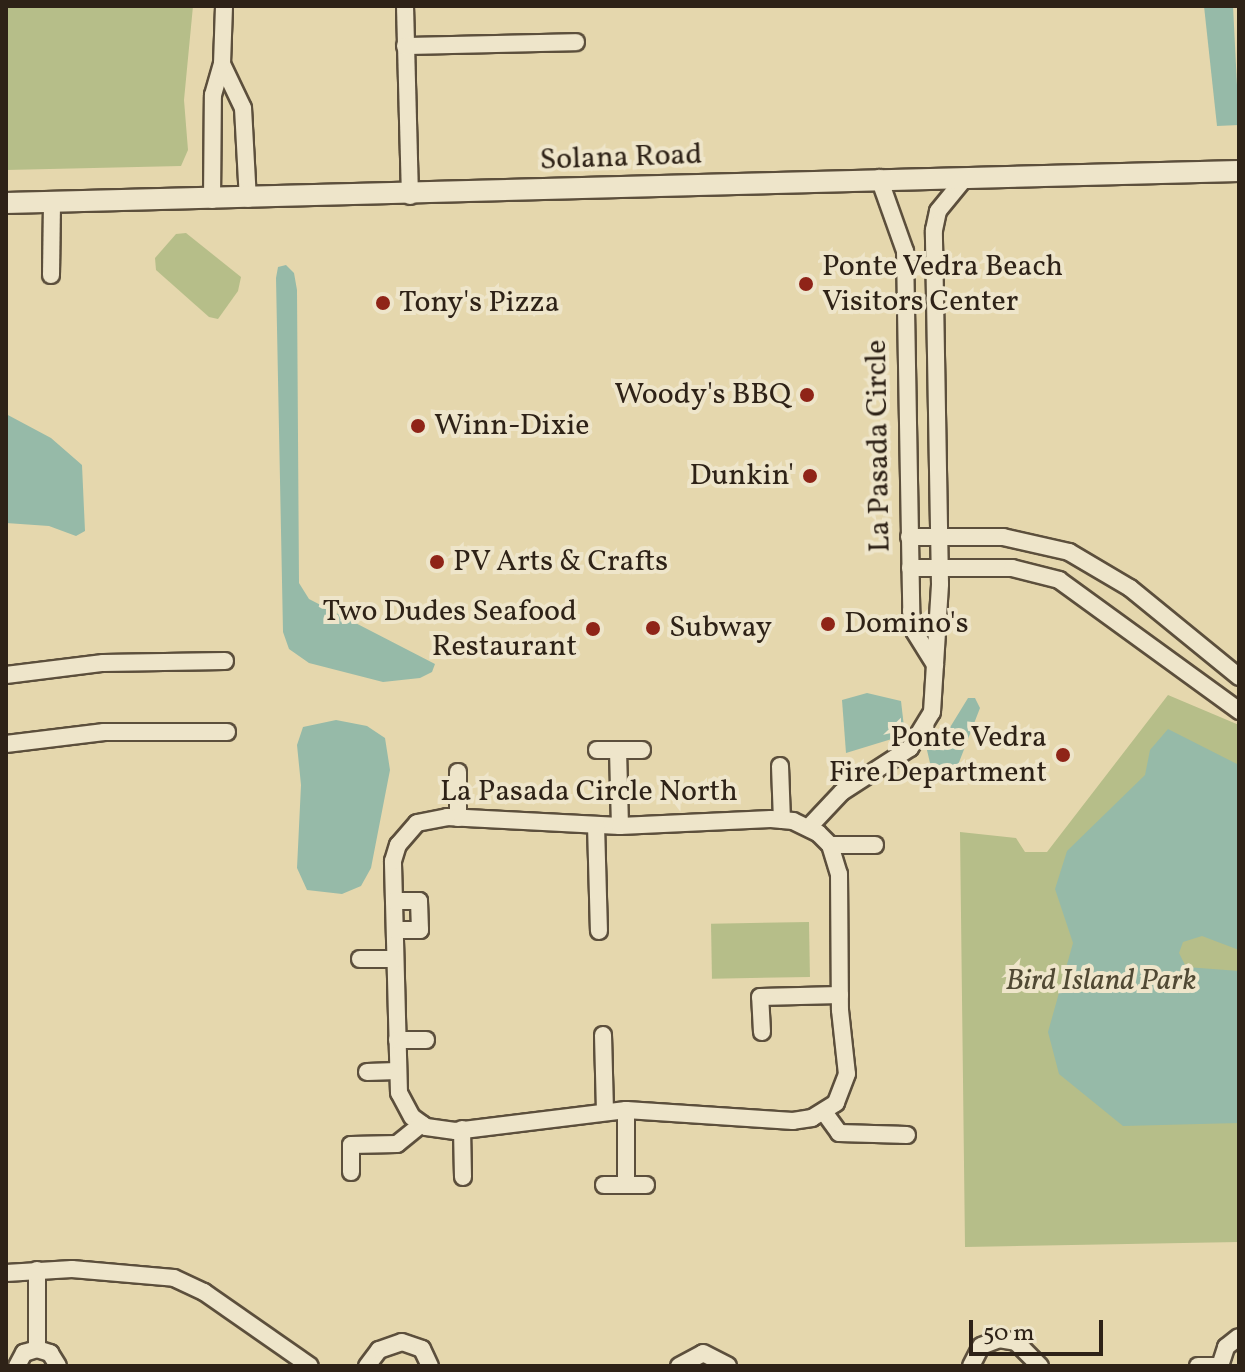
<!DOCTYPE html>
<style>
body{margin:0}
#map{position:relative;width:1245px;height:1372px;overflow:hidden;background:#e5d7ad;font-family:Vollkorn,serif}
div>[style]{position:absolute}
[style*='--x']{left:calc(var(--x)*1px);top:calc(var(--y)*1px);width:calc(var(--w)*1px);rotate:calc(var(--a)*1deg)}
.green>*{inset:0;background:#b6be89;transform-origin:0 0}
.water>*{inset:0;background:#96baa8}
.roads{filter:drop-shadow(2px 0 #5c4f3c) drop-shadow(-2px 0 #5c4f3c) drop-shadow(0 2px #5c4f3c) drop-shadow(0 -2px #5c4f3c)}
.minor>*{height:16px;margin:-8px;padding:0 8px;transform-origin:8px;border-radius:8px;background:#eee5ca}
.tertiary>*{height:20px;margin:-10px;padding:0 10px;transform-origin:10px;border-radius:10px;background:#eee5ca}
.dots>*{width:22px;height:22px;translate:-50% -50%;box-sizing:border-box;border:4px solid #eee5ca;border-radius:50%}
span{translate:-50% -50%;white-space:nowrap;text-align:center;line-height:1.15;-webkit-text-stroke:8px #eee5ca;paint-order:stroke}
.street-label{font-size:30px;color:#2e2217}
.poi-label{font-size:30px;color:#2e2217}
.left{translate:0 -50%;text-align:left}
.right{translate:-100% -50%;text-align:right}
.park-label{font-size:30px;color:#504934;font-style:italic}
.frame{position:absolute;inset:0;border:8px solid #2e2217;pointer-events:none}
.scale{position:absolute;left:969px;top:1320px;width:134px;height:36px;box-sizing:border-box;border:4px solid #2e2217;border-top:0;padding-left:10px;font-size:24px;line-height:28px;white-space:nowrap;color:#2e2217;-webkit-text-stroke:6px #eee5ca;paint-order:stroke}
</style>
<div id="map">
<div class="green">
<div style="clip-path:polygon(6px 6px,193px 6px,184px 100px,188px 150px,181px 166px,6px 170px)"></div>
<div style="clip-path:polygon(186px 233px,241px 277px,238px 291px,218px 319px,209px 317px,156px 270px,155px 258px,176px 234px)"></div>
<div style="clip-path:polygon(1168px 695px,1239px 725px,1239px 1242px,965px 1247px,960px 832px,1016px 838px,1025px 852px,1047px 852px)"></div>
<div style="left:809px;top:922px;width:55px;height:98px;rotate:89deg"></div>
</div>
<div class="water">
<div style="clip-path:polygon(1204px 6px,1233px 6px,1239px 125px,1217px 126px)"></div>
<div style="clip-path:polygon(286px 265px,294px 273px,297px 290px,299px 583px,309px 599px,435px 664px,432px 672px,420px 678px,383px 682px,309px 663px,289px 649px,283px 632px,276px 278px,278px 267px)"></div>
<div style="clip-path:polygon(6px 414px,51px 438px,82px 465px,85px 531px,76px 536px,49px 526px,6px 523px)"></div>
<div style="clip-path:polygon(867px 693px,901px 701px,904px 727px,895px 738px,846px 753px,842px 700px)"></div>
<div style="clip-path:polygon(968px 698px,975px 698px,980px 708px,958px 765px,946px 770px,930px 763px,926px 746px,949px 729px)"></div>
<div style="clip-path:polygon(336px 720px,367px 726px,385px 738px,390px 770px,371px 868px,361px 886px,342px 894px,307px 890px,297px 868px,301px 785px,297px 745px,303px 727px)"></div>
<div style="clip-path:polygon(1168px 729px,1239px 765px,1239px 950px,1202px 936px,1183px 942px,1179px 953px,1186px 967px,1239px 971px,1239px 1123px,1123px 1126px,1059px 1074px,1048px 1032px,1073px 943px,1055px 889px,1067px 851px,1145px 775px,1150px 750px)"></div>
</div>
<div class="roads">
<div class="minor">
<div style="--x:405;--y:6;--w:190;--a:88.5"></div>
<div style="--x:405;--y:46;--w:171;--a:-1.3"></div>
<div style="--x:222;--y:64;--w:49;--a:64.5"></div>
<div style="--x:243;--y:108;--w:91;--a:86.9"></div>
<div style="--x:879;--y:178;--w:77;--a:70.4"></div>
<div style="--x:905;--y:251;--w:360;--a:89"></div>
<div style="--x:911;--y:611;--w:20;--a:81"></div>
<div style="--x:914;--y:631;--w:40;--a:58"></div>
<div style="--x:212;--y:200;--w:105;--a:-89.5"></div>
<div style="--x:213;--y:95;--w:32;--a:-74"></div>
<div style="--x:222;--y:64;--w:58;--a:-88"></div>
<div style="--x:51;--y:275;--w:73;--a:-89.2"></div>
<div style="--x:909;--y:537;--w:94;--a:0"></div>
<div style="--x:1003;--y:537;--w:68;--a:12.8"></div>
<div style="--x:1069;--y:552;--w:71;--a:30.5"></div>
<div style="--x:1130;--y:588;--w:141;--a:39.2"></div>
<div style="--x:910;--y:568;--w:102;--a:0"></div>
<div style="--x:1012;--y:568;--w:49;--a:14.3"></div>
<div style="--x:1059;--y:580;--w:223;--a:36"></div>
<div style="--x:6;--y:675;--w:98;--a:-7.1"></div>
<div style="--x:103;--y:663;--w:122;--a:-0.9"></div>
<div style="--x:6;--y:744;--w:99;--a:-7"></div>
<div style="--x:104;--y:732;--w:123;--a:0"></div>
<div style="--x:597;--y:750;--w:45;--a:0"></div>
<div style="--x:618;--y:750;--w:76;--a:88.5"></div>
<div style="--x:780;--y:766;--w:54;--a:87.9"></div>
<div style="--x:458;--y:772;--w:46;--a:90"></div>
<div style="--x:447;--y:817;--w:173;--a:3"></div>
<div style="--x:620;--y:826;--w:151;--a:-2.7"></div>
<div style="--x:771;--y:819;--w:22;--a:5"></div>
<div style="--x:793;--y:821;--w:28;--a:26"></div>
<div style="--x:818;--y:833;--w:17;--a:45"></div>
<div style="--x:830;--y:845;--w:30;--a:73"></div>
<div style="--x:839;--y:874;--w:136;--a:89.6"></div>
<div style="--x:840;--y:1010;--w:64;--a:83.8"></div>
<div style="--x:847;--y:1074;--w:31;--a:111"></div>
<div style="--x:836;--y:1103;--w:28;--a:148"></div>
<div style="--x:812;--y:1118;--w:19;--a:171"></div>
<div style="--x:793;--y:1121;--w:167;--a:-176.2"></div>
<div style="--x:626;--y:1110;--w:172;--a:173"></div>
<div style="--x:455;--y:1131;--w:29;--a:-172"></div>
<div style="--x:426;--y:1127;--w:17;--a:-144"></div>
<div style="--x:412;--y:1117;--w:27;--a:-118"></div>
<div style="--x:399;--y:1093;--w:232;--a:-91.5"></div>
<div style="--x:393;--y:861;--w:17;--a:-73"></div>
<div style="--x:398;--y:845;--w:29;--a:-49"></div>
<div style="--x:417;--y:823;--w:31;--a:-11"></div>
<div style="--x:596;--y:825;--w:106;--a:88.4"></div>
<div style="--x:809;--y:827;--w:48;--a:-46.7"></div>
<div style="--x:842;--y:792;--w:81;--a:-32.9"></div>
<div style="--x:910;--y:748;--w:42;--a:-58.6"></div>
<div style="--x:932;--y:712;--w:128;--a:-86.4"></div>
<div style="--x:940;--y:584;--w:354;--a:-91"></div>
<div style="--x:934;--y:230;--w:19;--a:-78"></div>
<div style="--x:938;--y:211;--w:43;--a:-50.7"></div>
<div style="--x:830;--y:845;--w:45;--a:0"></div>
<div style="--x:394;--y:901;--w:25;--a:0"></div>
<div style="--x:419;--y:901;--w:29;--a:88"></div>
<div style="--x:420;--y:930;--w:25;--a:180"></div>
<div style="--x:360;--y:959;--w:35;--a:0"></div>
<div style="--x:762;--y:1032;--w:35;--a:-93"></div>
<div style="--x:760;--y:997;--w:80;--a:-1.4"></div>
<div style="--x:603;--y:1035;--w:76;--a:88.5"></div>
<div style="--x:397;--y:1040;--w:29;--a:0"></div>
<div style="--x:367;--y:1072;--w:30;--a:-2"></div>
<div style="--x:626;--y:1110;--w:75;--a:90"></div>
<div style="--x:824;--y:1112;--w:26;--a:54"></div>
<div style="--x:839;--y:1133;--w:68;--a:1.7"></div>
<div style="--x:462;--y:1129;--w:48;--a:88.8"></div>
<div style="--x:351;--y:1172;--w:27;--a:-90"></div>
<div style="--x:351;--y:1145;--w:46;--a:-1.2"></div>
<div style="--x:397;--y:1144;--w:32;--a:-39"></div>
<div style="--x:604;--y:1185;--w:42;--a:0"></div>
<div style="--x:37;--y:1270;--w:79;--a:90"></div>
<div style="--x:6;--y:1273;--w:66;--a:-3.5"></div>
<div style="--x:72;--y:1269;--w:102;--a:5"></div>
<div style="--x:174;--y:1278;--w:33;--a:25"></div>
<div style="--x:204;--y:1292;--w:129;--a:34.9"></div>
<div style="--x:17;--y:1366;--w:15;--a:-62"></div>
<div style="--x:24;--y:1353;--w:14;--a:-17"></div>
<div style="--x:37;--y:1349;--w:14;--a:17"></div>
<div style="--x:50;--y:1353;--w:15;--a:58"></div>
<div style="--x:367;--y:1366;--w:20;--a:-53"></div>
<div style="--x:379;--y:1350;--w:24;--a:-19"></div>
<div style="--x:402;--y:1342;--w:21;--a:19"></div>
<div style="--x:422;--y:1349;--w:19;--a:65"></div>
<div style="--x:679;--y:1366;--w:27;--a:-28"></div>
<div style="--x:703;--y:1353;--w:28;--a:27"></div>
<div style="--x:971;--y:1366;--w:22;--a:-63"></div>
<div style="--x:981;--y:1346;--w:19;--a:-21"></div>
<div style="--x:999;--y:1339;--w:17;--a:10"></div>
<div style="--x:1016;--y:1342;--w:34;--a:45"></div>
<div style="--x:1198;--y:1366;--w:22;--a:0"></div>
<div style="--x:1220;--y:1366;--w:20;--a:-72"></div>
<div style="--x:1226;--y:1347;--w:16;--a:-38"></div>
</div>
<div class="tertiary">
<div style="--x:6;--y:203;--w:1233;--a:-1.49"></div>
</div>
</div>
<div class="dots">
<div style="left:806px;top:284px;background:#8f2418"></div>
<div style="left:383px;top:303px;background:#8f2418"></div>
<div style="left:807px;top:395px;background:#8f2418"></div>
<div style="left:418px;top:426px;background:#8f2418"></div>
<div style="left:810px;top:476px;background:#8f2418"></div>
<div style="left:437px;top:562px;background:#8f2418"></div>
<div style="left:828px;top:624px;background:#8f2418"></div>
<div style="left:653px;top:628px;background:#8f2418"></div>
<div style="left:593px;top:629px;background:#8f2418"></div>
<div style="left:1063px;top:755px;background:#8f2418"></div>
</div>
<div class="street-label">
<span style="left:621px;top:158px;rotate:-2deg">Solana Road</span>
<span style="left:879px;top:446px;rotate:-91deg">La Pasada Circle</span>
<span style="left:589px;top:792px">La Pasada Circle North</span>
</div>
<div class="poi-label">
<span class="left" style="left:822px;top:284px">Ponte Vedra Beach<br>Visitors Center</span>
<span class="left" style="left:399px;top:303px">Tony's Pizza</span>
<span class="right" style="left:791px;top:395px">Woody's BBQ</span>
<span class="left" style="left:434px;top:426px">Winn-Dixie</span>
<span class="right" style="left:794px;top:476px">Dunkin'</span>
<span class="left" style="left:453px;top:562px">PV Arts &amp; Crafts</span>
<span class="right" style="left:577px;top:629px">Two Dudes Seafood<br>Restaurant</span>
<span class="left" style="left:844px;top:624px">Domino's</span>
<span class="left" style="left:669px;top:628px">Subway</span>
<span class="right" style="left:1047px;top:755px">Ponte Vedra<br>Fire Department</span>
</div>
<div class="park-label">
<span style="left:1101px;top:981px">Bird Island Park</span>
</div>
<div class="frame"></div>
<div class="scale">50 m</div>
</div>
